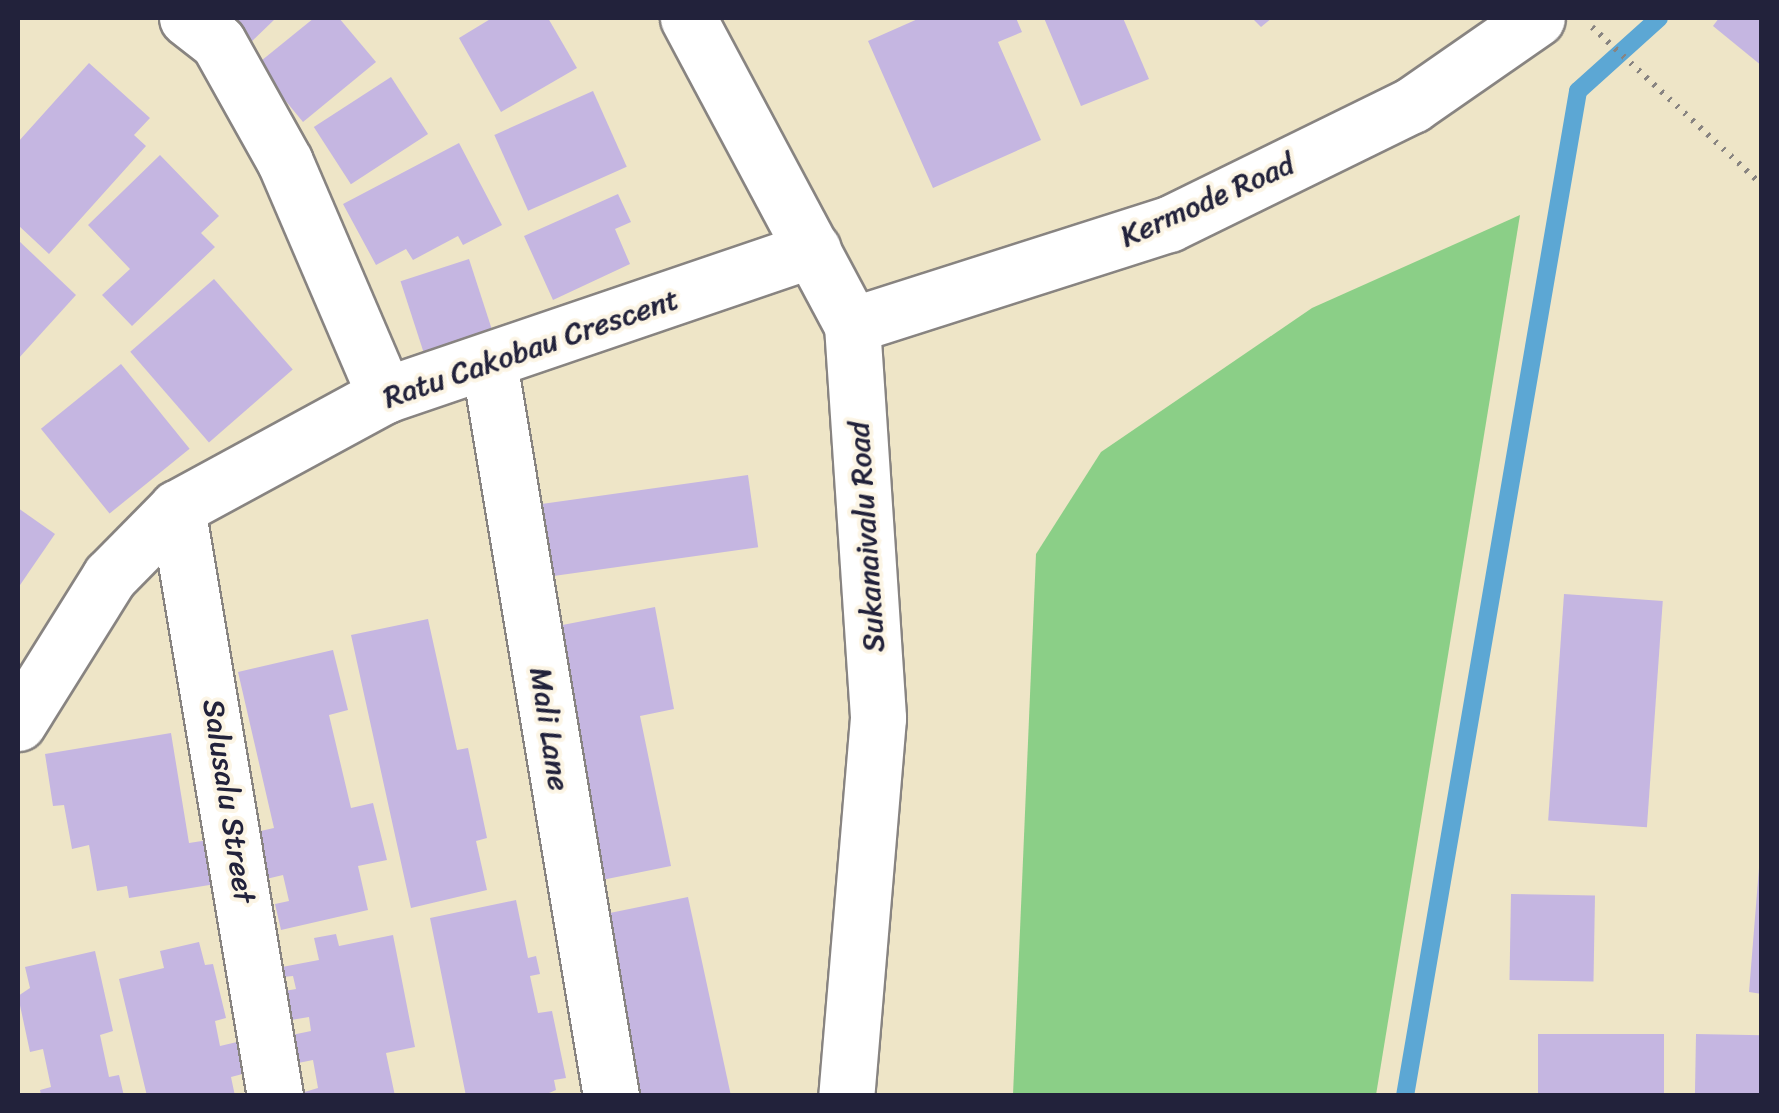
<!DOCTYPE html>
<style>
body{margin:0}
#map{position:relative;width:1779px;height:1113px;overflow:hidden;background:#eee5c7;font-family:Sriracha,sans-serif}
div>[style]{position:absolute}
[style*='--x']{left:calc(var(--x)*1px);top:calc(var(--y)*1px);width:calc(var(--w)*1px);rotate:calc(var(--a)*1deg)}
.green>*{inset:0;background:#8bcf87}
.stream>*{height:18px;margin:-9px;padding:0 9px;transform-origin:9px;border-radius:9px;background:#5ca7d4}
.building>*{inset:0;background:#c5b6e1;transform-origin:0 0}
.path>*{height:6px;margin-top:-3px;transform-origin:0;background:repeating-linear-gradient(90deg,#888481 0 2.5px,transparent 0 10.5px)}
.roads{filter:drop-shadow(2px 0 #888481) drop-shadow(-2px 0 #888481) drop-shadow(0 2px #888481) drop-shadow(0 -2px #888481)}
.minor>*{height:55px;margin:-27.5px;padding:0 27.5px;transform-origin:27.5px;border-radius:27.5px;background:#fff}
.tertiary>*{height:55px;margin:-27.5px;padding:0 27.5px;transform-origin:27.5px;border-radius:27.5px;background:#fff}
.secondary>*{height:55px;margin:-27.5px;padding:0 27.5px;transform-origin:27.5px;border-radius:27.5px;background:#fff}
span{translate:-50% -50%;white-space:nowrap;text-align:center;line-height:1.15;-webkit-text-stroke:8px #fcf5e5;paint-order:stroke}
.street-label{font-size:30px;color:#22223b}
.frame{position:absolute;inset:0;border:20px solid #22223b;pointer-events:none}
</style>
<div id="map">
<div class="green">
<div style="clip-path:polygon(1520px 215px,1376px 1095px,1013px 1095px,1036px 554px,1101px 452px,1312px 308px)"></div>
</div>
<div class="stream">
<div style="--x:1405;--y:1096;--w:1020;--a:-80.23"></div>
<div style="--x:1578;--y:91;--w:109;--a:-42"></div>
</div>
<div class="building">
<div style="clip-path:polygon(219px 18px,276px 18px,247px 46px)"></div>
<div style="clip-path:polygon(314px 18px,339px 18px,376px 62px,303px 122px,256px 65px)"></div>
<div style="clip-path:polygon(492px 18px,548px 18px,577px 68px,501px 112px,459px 38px)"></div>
<div style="clip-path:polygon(920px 18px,1016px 18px,1022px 32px,998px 42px,1041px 140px,933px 188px,868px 41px)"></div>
<div style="clip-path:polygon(1044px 18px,1123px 18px,1149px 79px,1081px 106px)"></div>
<div style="clip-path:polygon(1252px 18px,1272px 18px,1261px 27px)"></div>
<div style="clip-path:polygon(1719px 18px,1762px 18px,1762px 66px,1713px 26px)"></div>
<div style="clip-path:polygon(89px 63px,150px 118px,134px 135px,146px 146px,49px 254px,18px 225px,18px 142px)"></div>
<div style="left:391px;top:77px;width:68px;height:92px;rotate:57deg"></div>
<div style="left:593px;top:91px;width:83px;height:108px;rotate:66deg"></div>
<div style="clip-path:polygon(459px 143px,502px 225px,463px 245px,458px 236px,413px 260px,406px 249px,376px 265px,343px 204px)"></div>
<div style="clip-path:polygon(160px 155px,219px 216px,201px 233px,215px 247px,132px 326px,102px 295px,130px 269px,88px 225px)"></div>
<div style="clip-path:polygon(618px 194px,631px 222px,615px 229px,630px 264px,553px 300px,524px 236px)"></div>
<div style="clip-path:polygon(18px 240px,76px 295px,18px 359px)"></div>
<div style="left:469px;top:259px;width:82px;height:72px;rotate:72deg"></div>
<div style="left:214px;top:279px;width:120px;height:111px;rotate:49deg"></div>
<div style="left:121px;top:364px;width:109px;height:103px;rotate:51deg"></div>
<div style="left:748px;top:475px;width:73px;height:221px;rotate:82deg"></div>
<div style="clip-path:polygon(18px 508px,55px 534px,18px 588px)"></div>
<div style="left:1564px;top:594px;width:99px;height:227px;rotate:4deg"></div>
<div style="clip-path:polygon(655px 607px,674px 709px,640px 716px,671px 866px,597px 881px,547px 628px)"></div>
<div style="clip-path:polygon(428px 619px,457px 750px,468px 748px,487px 838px,476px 841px,487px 890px,411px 908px,351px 635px)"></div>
<div style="clip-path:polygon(333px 650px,348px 710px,329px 715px,351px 808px,373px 803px,387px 860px,358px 866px,368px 910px,281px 930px,275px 904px,289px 901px,283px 875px,258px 881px,247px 834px,274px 828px,238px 672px)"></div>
<div style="clip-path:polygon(171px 733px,189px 843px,221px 838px,228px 882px,129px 898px,127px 886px,97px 891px,89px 845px,72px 849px,64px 805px,53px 806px,45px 754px)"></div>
<div style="clip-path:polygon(1759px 868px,1762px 868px,1762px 994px,1749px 992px)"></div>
<div style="left:1511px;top:894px;width:84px;height:86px;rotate:1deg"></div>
<div style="clip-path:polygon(688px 897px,731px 1096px,622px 1096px,600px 915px)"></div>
<div style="clip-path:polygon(516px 900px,528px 958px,536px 956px,540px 974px,530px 976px,538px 1013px,552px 1011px,566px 1078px,554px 1080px,556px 1090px,542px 1096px,466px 1096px,430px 918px)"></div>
<div style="clip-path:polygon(336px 934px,339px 946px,393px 935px,415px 1047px,386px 1053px,395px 1096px,291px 1096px,318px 1088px,313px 1060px,288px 1065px,282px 1037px,311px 1031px,309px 1017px,285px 1021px,279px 992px,296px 989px,293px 976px,283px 977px,282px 967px,319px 960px,314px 938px)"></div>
<div style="clip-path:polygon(199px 942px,205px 965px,213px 964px,226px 1018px,215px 1021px,220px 1046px,254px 1038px,262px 1069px,231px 1077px,235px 1096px,147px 1096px,119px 979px,164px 968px,160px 951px)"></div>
<div style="clip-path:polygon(95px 951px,113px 1031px,100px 1035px,109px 1077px,119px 1075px,124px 1096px,41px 1096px,40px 1090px,51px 1087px,43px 1049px,30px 1052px,18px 996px,30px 988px,25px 967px)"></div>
<div style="left:1538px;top:1034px;width:126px;height:62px"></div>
<div style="left:1696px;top:1034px;width:66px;height:62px;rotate:1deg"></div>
</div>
<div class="path">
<div style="--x:1592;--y:27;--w:232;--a:42.9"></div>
</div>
<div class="roads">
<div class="minor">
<div style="--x:187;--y:18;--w:39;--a:38"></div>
<div style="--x:218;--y:42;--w:137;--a:60.8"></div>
<div style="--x:285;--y:162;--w:254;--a:66.8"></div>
<div style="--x:489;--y:363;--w:743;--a:80.55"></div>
<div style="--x:177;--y:508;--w:596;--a:80.54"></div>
<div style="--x:18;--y:723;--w:173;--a:-58"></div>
<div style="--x:110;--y:576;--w:95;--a:-45.4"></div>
<div style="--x:177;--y:508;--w:237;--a:-28.5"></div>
<div style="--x:385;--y:395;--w:452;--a:-18.8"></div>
</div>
<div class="tertiary">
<div style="--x:852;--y:325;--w:333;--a:-17.7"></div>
<div style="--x:1169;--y:224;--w:271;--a:-26.1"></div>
<div style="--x:1412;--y:105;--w:152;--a:-34.8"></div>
</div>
<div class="secondary">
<div style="--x:688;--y:18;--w:348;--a:61.9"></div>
<div style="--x:852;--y:325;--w:394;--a:86.2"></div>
<div style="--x:878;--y:718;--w:379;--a:94.8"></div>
</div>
</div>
<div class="street-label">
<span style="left:1207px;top:200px;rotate:-24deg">Kermode Road</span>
<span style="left:531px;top:348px;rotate:-19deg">Ratu Cakobau Crescent</span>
<span style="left:866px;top:537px;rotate:-94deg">Sukanaivalu Road</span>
<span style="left:550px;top:729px;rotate:81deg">Mali Lane</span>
<span style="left:229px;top:801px;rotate:81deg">Salusalu Street</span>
</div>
<div class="frame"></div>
</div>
